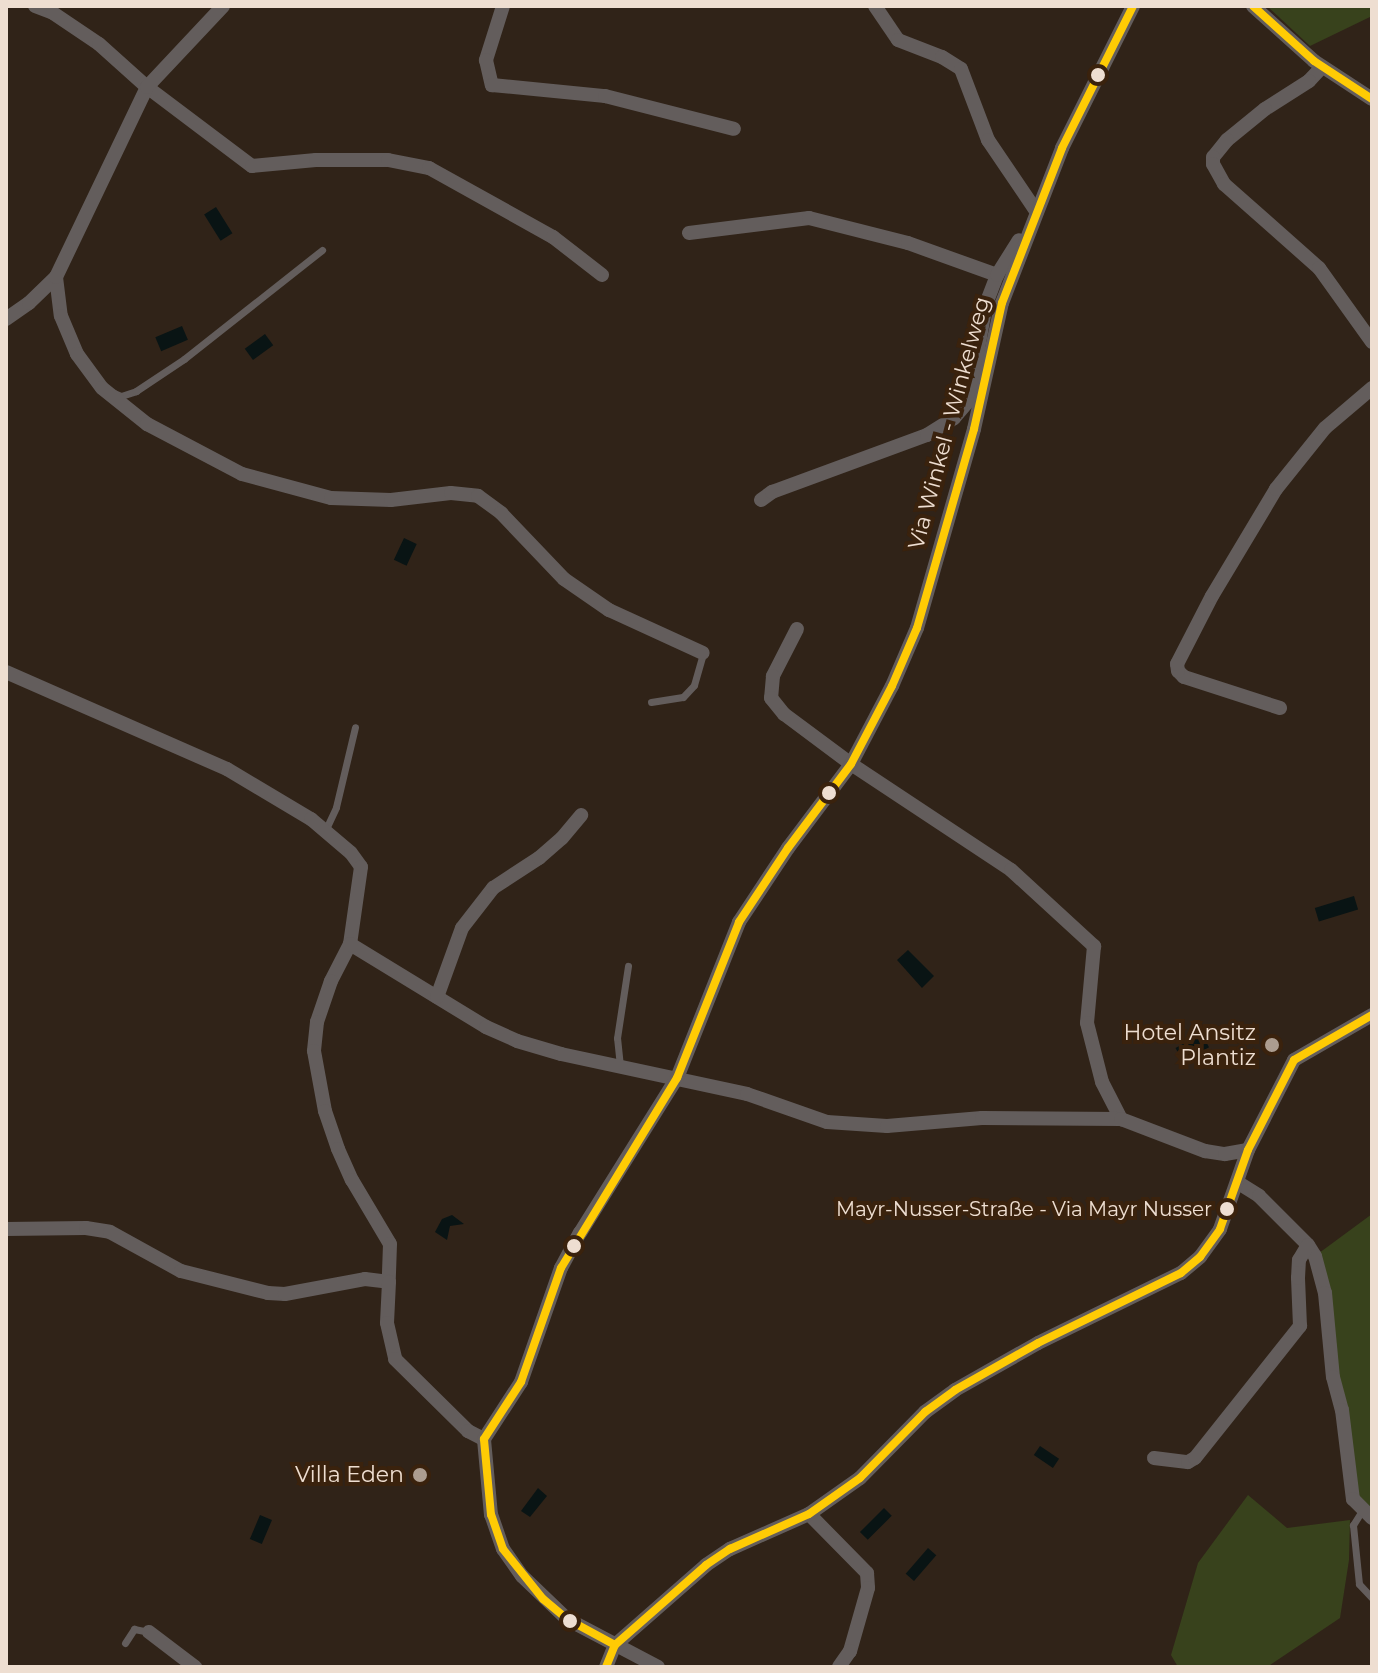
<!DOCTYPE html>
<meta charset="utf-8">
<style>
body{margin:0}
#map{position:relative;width:1378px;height:1673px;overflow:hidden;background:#302318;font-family:Montserrat,sans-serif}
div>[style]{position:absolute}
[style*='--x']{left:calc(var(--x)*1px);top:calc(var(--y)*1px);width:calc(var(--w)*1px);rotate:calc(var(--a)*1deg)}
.green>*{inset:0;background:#38421c}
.water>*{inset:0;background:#091414;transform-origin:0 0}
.service>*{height:7px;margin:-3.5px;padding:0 3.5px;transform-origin:3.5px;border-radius:3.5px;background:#635d5c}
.minor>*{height:14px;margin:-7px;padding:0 7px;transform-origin:7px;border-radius:7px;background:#635d5c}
.bus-1>*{height:8px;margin:-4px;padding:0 4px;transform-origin:4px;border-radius:4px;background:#ffcb04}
.dots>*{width:22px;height:22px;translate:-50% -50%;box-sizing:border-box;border:4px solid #3a220d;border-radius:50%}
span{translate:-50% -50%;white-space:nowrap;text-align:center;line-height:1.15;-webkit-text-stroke:8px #3a220d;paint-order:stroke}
.bus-label{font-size:20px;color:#eeded1}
.right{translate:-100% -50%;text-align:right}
.street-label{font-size:22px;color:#eeded1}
.poi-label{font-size:22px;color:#eeded1}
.frame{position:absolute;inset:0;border:8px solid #eeded1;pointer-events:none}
</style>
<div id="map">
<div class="green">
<div style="clip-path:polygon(1267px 6px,1372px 6px,1372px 16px,1310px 46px)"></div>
<div style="clip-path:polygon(1372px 1214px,1372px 1518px,1353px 1499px,1315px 1256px)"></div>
<div style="clip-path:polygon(1248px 1495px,1287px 1528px,1350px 1520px,1349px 1560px,1340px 1618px,1267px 1667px,1178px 1667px,1171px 1655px,1198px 1563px)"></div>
</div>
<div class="water">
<div style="left:216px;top:207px;width:31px;height:14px;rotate:58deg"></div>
<div style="left:182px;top:326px;width:15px;height:29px;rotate:67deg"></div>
<div style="left:265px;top:334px;width:14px;height:25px;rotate:54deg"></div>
<div style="left:404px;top:538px;width:14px;height:24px;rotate:25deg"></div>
<div style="left:1354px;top:896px;width:14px;height:41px;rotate:73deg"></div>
<div style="clip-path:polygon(908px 950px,934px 976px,922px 988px,897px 960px)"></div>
<div style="left:1202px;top:1034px;width:15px;height:30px;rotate:62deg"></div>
<div style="clip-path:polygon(452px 1215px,464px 1224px,450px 1226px,447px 1240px,435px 1232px,442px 1219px)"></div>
<div style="left:1040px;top:1446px;width:23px;height:11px;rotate:34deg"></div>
<div style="clip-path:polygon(538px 1488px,547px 1496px,530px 1517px,521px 1511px)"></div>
<div style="left:884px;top:1508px;width:11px;height:34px;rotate:45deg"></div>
<div style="left:260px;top:1515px;width:13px;height:26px;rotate:23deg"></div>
<div style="left:928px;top:1548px;width:11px;height:34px;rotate:41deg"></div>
</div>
<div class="service">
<div style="--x:114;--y:393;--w:8;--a:23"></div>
<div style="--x:121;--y:396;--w:16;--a:-18"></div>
<div style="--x:136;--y:391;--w:58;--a:-33.7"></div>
<div style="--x:184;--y:359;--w:176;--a:-38.3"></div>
<div style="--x:651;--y:702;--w:32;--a:-9"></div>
<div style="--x:683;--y:697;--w:16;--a:-47"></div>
<div style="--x:694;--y:685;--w:33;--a:-74"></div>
<div style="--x:325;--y:831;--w:26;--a:-65"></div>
<div style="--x:336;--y:807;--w:82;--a:-76.6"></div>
<div style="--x:620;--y:1066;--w:28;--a:-96"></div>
<div style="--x:617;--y:1038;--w:73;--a:-81.3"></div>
<div style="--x:1363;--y:1509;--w:19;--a:122"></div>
<div style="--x:1353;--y:1525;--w:59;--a:84.2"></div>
<div style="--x:1359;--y:1584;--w:19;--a:47"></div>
<div style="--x:125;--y:1643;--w:17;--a:-57"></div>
<div style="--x:134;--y:1629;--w:15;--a:11"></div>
</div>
<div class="minor">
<div style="--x:35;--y:6;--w:19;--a:21"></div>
<div style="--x:53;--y:13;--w:55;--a:34"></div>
<div style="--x:99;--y:44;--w:64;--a:41.9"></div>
<div style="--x:147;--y:87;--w:131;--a:37"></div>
<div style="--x:252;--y:166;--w:64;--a:-5.4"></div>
<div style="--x:316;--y:160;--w:72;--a:0"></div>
<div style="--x:388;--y:160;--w:42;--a:11"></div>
<div style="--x:429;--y:168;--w:142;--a:29.1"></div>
<div style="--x:553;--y:237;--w:62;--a:37.8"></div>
<div style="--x:503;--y:6;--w:57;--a:107.5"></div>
<div style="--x:486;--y:60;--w:26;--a:77"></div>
<div style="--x:492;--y:85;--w:114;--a:5.6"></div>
<div style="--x:605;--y:96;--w:133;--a:14.3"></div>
<div style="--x:875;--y:6;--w:41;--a:55.9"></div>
<div style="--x:898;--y:40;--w:47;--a:21.1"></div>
<div style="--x:942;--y:57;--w:22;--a:32"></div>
<div style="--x:961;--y:69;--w:76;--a:69.2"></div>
<div style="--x:988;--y:140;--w:86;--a:55.9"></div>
<div style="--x:1253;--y:6;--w:82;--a:42"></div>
<div style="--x:1314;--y:61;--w:69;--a:33.2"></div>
<div style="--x:1322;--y:67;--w:19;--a:133"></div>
<div style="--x:1309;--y:81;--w:52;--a:147.5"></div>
<div style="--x:1265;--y:109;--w:49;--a:140.8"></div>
<div style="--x:1227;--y:140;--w:22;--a:129"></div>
<div style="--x:1213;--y:157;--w:7;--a:90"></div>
<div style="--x:1213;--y:164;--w:23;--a:61"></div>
<div style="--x:1224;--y:184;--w:127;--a:41.5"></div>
<div style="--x:1319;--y:268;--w:91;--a:54.4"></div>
<div style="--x:689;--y:233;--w:121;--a:-7.1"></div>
<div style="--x:809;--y:218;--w:102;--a:14.2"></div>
<div style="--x:908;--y:243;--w:95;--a:19.8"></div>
<div style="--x:56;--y:277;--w:39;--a:83"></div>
<div style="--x:61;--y:316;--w:41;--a:67.2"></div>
<div style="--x:77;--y:354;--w:42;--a:53.7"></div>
<div style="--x:102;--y:388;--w:58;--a:38.7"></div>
<div style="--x:147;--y:424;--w:107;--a:27.8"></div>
<div style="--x:242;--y:474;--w:92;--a:15.1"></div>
<div style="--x:331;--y:498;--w:60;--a:1.9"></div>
<div style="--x:391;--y:500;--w:60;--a:-6.7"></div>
<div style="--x:451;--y:493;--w:27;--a:6"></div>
<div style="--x:478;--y:496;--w:29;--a:36"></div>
<div style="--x:501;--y:513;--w:91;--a:46.3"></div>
<div style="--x:564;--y:579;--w:55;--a:34.6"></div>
<div style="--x:609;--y:610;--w:103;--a:24.6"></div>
<div style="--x:6;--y:319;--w:28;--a:-35"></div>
<div style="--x:29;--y:303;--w:37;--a:-44"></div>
<div style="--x:56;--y:277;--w:211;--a:-64.4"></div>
<div style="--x:147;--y:87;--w:111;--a:-46.8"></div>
<div style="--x:761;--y:500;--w:14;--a:-36"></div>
<div style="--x:772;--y:492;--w:165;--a:-20.2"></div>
<div style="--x:927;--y:435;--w:32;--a:-32"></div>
<div style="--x:954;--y:418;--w:23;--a:-50"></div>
<div style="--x:969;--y:400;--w:97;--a:-80"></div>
<div style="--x:986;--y:304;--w:31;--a:-69"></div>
<div style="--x:997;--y:275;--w:41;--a:-57.8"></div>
<div style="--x:797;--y:629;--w:53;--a:117.1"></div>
<div style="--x:773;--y:676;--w:22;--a:95"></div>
<div style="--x:771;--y:698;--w:21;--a:51"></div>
<div style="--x:784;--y:714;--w:84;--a:36.7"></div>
<div style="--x:851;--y:764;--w:192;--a:33.5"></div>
<div style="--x:1011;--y:870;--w:113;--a:42.5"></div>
<div style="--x:1094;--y:946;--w:77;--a:95.2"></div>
<div style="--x:1087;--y:1023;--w:61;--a:75.7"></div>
<div style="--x:1102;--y:1082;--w:42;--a:62.8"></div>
<div style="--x:6;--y:672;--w:241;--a:23.7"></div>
<div style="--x:227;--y:769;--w:98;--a:30.8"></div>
<div style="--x:311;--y:819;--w:52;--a:40.4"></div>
<div style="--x:351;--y:853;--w:17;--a:54"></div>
<div style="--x:361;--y:867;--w:78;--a:98.1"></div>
<div style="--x:350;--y:944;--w:42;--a:117.2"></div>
<div style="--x:331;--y:981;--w:43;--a:108.9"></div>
<div style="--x:317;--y:1022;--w:29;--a:96"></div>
<div style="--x:314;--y:1051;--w:61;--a:79.6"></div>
<div style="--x:325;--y:1111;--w:40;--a:71.1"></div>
<div style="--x:338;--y:1149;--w:34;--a:66"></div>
<div style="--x:352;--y:1180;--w:74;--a:59.3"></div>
<div style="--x:390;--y:1244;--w:38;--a:92"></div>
<div style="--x:1280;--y:708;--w:101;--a:-162.1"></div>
<div style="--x:1184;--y:677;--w:8;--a:-135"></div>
<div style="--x:1178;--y:671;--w:7;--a:-98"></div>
<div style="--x:1177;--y:664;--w:76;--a:-62.8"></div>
<div style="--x:1212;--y:596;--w:125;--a:-59.1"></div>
<div style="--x:1276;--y:489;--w:78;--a:-51.2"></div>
<div style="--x:1325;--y:428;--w:62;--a:-40.4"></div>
<div style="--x:350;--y:944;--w:159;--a:31.4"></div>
<div style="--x:486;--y:1027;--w:34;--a:24"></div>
<div style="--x:517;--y:1041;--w:46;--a:16.5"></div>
<div style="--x:561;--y:1054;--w:190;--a:12.1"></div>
<div style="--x:747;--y:1094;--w:85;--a:19.3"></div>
<div style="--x:827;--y:1122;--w:60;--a:3.8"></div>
<div style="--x:887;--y:1126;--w:95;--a:-4.8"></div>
<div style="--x:982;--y:1118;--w:139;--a:0.4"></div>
<div style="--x:1121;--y:1119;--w:90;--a:20.9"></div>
<div style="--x:1205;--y:1151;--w:20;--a:9"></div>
<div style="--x:1225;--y:1154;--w:23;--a:-10"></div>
<div style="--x:437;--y:997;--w:73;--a:-70.1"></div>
<div style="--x:462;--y:928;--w:51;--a:-52.2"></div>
<div style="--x:493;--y:888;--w:55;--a:-33.1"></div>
<div style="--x:539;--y:858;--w:30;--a:-41"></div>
<div style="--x:562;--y:838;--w:30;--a:-50"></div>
<div style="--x:1237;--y:1182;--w:26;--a:32"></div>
<div style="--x:1259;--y:1196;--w:69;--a:45"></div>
<div style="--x:1308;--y:1245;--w:13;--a:58"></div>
<div style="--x:1315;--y:1256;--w:38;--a:75"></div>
<div style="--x:1325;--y:1293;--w:84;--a:84.6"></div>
<div style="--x:1333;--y:1377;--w:34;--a:75"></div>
<div style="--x:1342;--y:1410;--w:90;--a:83"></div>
<div style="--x:1353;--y:1499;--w:27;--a:45"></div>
<div style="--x:6;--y:1229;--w:80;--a:-0.7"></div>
<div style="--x:86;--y:1228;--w:24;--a:9"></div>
<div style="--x:110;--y:1232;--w:81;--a:28.8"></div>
<div style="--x:181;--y:1271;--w:90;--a:14.2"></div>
<div style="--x:268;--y:1293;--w:17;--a:3"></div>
<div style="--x:285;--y:1294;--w:81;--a:-10.6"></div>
<div style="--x:365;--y:1279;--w:24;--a:7"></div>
<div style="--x:389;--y:1282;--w:41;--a:92.8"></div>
<div style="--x:387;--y:1323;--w:37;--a:77"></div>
<div style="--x:395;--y:1359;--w:103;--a:44.6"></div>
<div style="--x:468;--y:1431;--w:18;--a:27"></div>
<div style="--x:1154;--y:1458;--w:34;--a:7"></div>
<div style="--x:1188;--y:1462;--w:8;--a:-30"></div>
<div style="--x:1195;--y:1458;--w:169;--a:-51.5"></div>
<div style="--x:1300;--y:1326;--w:48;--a:-92.4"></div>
<div style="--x:1298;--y:1278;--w:18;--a:-87"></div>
<div style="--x:1299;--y:1260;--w:17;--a:-59"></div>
<div style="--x:809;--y:1514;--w:83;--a:45.5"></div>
<div style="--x:867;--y:1573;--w:15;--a:86"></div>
<div style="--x:868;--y:1588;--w:66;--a:105.9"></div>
<div style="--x:850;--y:1651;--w:19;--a:125"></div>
<div style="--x:149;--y:1632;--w:58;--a:37.3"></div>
<div style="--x:606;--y:1667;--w:24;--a:-68"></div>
<div style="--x:615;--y:1645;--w:121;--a:-41.3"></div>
<div style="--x:706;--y:1565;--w:29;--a:-34"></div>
<div style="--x:730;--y:1549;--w:86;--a:-23.9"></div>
<div style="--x:809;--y:1514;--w:62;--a:-35.2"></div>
<div style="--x:860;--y:1478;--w:93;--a:-45.4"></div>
<div style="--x:925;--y:1412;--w:37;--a:-36"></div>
<div style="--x:955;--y:1390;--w:95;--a:-29.5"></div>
<div style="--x:1038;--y:1343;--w:159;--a:-26.1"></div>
<div style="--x:1181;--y:1273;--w:25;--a:-40"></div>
<div style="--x:1200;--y:1257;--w:34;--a:-54"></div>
<div style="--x:1220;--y:1229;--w:84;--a:-70.5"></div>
<div style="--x:1248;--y:1150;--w:101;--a:-62.9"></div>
<div style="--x:1294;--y:1060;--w:90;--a:-30"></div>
<div style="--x:658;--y:1667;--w:103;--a:-152.2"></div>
<div style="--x:567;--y:1619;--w:62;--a:-136.3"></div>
<div style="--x:522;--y:1576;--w:33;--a:-125"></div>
<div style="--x:503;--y:1549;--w:36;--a:-109"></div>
<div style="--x:491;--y:1515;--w:76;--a:-95.3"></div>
<div style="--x:484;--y:1439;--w:68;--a:-57"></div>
<div style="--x:521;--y:1382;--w:121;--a:-70.7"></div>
<div style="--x:561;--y:1268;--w:40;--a:-62"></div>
<div style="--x:580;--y:1233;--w:183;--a:-58"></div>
<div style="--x:677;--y:1078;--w:168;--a:-68.3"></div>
<div style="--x:739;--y:922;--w:89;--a:-56.5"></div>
<div style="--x:788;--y:848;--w:105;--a:-53.1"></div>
<div style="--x:851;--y:764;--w:88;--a:-62.3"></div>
<div style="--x:892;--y:686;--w:63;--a:-66.7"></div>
<div style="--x:917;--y:628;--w:207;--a:-74"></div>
<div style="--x:974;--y:429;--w:129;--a:-77.5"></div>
<div style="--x:1002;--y:303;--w:166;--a:-68.8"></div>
<div style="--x:1062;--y:148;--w:159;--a:-63.4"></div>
</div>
<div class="bus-1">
<div style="--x:1253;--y:6;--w:82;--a:42"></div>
<div style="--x:1314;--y:61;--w:69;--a:33.2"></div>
<div style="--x:615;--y:1645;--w:55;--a:-151.6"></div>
<div style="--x:567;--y:1619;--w:31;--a:-140"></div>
<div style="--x:543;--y:1599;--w:64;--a:-128.7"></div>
<div style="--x:503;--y:1549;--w:36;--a:-109"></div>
<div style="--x:491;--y:1515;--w:76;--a:-95.3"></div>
<div style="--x:484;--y:1439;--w:68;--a:-57"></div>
<div style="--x:521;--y:1382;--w:121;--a:-70.7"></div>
<div style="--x:561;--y:1268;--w:223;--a:-58.6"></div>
<div style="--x:677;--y:1078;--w:168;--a:-68.3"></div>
<div style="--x:739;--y:922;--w:89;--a:-56.5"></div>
<div style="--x:788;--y:848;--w:105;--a:-53.1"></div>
<div style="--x:851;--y:764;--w:88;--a:-62.3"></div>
<div style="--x:892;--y:686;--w:63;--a:-66.7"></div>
<div style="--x:917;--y:628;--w:207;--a:-74"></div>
<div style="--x:974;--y:429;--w:129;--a:-77.5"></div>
<div style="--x:1002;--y:303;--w:166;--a:-68.8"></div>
<div style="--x:1062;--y:148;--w:159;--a:-63.4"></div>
<div style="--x:606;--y:1667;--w:24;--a:-68"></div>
<div style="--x:615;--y:1645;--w:121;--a:-41.3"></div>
<div style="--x:706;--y:1565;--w:29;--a:-34"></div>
<div style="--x:730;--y:1549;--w:86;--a:-23.9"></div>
<div style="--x:809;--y:1514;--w:62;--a:-35.2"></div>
<div style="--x:860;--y:1478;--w:93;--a:-45.4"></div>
<div style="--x:925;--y:1412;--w:37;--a:-36"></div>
<div style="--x:955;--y:1390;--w:95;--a:-29.5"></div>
<div style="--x:1038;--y:1343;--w:159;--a:-26.1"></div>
<div style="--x:1181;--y:1273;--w:25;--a:-40"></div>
<div style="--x:1200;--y:1257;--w:34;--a:-54"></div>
<div style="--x:1220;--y:1229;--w:84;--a:-70.5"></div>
<div style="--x:1248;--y:1150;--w:101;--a:-62.9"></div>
<div style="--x:1294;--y:1060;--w:90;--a:-30"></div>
</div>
<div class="dots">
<div style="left:1098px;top:75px;background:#eeded1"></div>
<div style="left:829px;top:793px;background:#eeded1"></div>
<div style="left:1272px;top:1045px;background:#ac9d90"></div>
<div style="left:1227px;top:1209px;background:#eeded1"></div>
<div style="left:574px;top:1246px;background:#eeded1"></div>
<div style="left:420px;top:1475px;background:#ac9d90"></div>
<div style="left:570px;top:1621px;background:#eeded1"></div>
</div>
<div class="bus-label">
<span class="right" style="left:1212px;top:1209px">Mayr-Nusser-Straße - Via Mayr Nusser</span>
</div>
<div class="street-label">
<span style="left:949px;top:423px;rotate:-75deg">Via Winkel - Winkelweg</span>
</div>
<div class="poi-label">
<span class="right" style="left:1256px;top:1045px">Hotel Ansitz<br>Plantiz</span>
<span class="right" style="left:404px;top:1475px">Villa Eden</span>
</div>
<div class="frame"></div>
</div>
